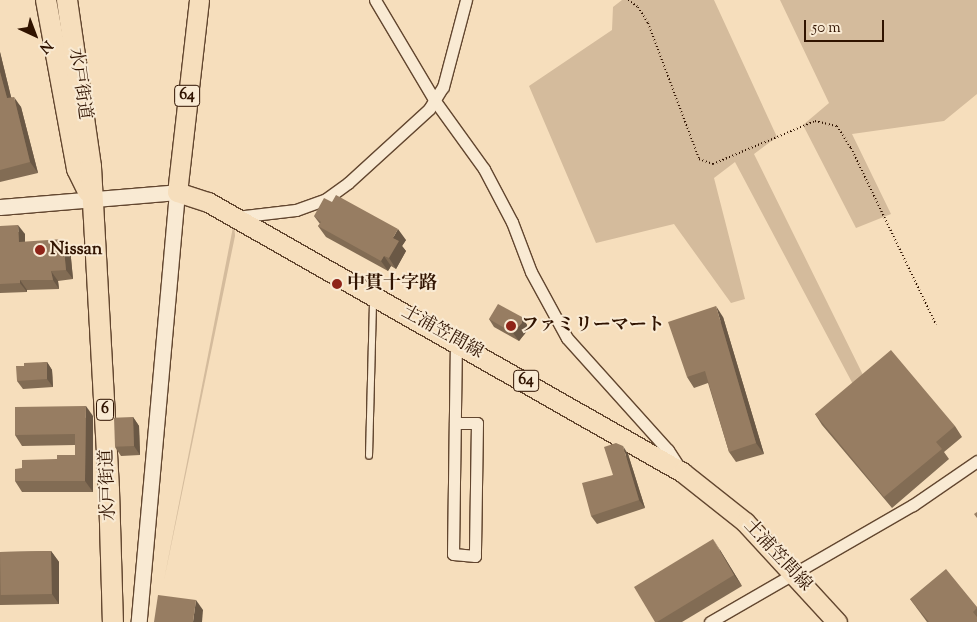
<!DOCTYPE html>
<meta charset="utf-8">
<style>
body{margin:0}
#map{position:relative;width:977px;height:622px;overflow:hidden;background:#f6debc;font-family:"Sorts Mill Goudy","Noto Serif JP",serif}
div>[style]{position:absolute}
[style*='--x']{left:calc(var(--x)*1px);top:calc(var(--y)*1px);width:calc(var(--w)*1px);rotate:calc(var(--a)*1deg)}
.green>*{inset:0;background:#d4bb9c}
.path>*{height:2px;margin-top:-1px;transform-origin:0;background:repeating-linear-gradient(90deg,#301300 0 1px,transparent 0 3.5px)}
.roads{filter:drop-shadow(1px 0 #62462f) drop-shadow(-1px 0 #62462f) drop-shadow(0 1px #62462f) drop-shadow(0 -1px #62462f)}
.service>*{height:5.5px;margin:-2.75px;padding:0 2.75px;transform-origin:2.75px;border-radius:2.75px;background:#f9ead3}
.minor>*{height:11px;margin:-5.5px;padding:0 5.5px;transform-origin:5.5px;border-radius:5.5px;background:#f9ead3}
.tertiary>*{height:15px;margin:-7.5px;padding:0 7.5px;transform-origin:7.5px;border-radius:7.5px;background:#f9ead3}
.primary>*{height:19px;margin:-9.5px;padding:0 9.5px;transform-origin:9.5px;border-radius:9.5px;background:#f6debc}
.trunk>*{height:20px;margin:-10px;padding:0 10px;transform-origin:10px;border-radius:10px;background:#f6debc}
.wall>*{inset:0;background:#826c54}
.shaded-wall>*{inset:0;background:#6a5845}
.building>*{inset:0;background:#977d62;transform-origin:0 0}
.dots>*{width:14px;height:14px;translate:-50% -50%;box-sizing:border-box;border:2px solid #f9ead3;border-radius:50%}
span{translate:-50% -50%;white-space:nowrap;text-align:center;line-height:1.15;-webkit-text-stroke:4px #f9ead3;paint-order:stroke}
.shield-label span{padding:1px 4px;background:#f9ead3;border:1px solid;border-radius:4px;-webkit-text-stroke-width:0}
.shield-label{font-size:16px;color:#301300;font-weight:700}
.street-label{font-size:18px;color:#301300}
.poi-label{font-size:18px;color:#301300;font-weight:700}
.left{translate:0 -50%;text-align:left}
.north{position:absolute;left:10px;top:10px;width:50px;height:50px;-webkit-text-stroke:4px #f9ead3;paint-order:stroke;rotate:137deg;font-size:14px;font-weight:700;line-height:20px;text-align:center;color:#301300}
.north::after{content:'';display:block;margin:auto;width:18px;height:22px;background:#301300;clip-path:polygon(50% 0,100% 100%,50% 72%,0 100%)}
.scale{position:absolute;left:804px;top:20px;width:80px;height:22px;box-sizing:border-box;border:2px solid #301300;border-top:0;padding-left:6px;font-size:15px;line-height:18px;white-space:nowrap;color:#301300;-webkit-text-stroke:4px #f9ead3;paint-order:stroke}
</style>
<div id="map">
<div class="green">
<div style="clip-path:polygon(622px 0,714px 0,777px 137px,754px 154px,866px 381px,856px 390px,735px 162px,714px 178px,745px 299px,731px 303px,674px 224px,596px 243px,529px 86px,612px 30px,613px 7px)"></div>
<div style="clip-path:polygon(780px 0,977px 0,977px 94px,944px 121px,852px 134px,891px 214px,856px 228px,803px 125px,829px 103px)"></div>
<div style="clip-path:polygon(234px 222px,235px 236px,164px 580px)"></div>
</div>
<div class="path">
<div style="--x:628;--y:0;--w:12;--a:35"></div>
<div style="--x:638;--y:7;--w:19;--a:58"></div>
<div style="--x:648;--y:23;--w:145;--a:69.4"></div>
<div style="--x:699;--y:159;--w:15;--a:20"></div>
<div style="--x:713;--y:164;--w:111;--a:-22.9"></div>
<div style="--x:815;--y:121;--w:23;--a:13"></div>
<div style="--x:837;--y:126;--w:26;--a:58"></div>
<div style="--x:851;--y:148;--w:196;--a:64.3"></div>
</div>
<div class="roads">
<div class="service">
<div style="--x:369;--y:456;--w:157;--a:-88.5"></div>
</div>
<div class="minor">
<div style="--x:375;--y:0;--w:117;--a:59.3"></div>
<div style="--x:435;--y:101;--w:84;--a:54.2"></div>
<div style="--x:484;--y:169;--w:60;--a:62.2"></div>
<div style="--x:512;--y:222;--w:53;--a:69.2"></div>
<div style="--x:531;--y:272;--w:75;--a:61.4"></div>
<div style="--x:567;--y:338;--w:151;--a:48"></div>
<div style="--x:668;--y:450;--w:20;--a:57"></div>
<div style="--x:236;--y:217;--w:60;--a:-6.7"></div>
<div style="--x:296;--y:210;--w:32;--a:-20"></div>
<div style="--x:326;--y:199;--w:27;--a:-36"></div>
<div style="--x:348;--y:183;--w:110;--a:-42.4"></div>
<div style="--x:429;--y:109;--w:26;--a:-58"></div>
<div style="--x:443;--y:87;--w:90;--a:-75.2"></div>
<div style="--x:455;--y:423;--w:22;--a:0"></div>
<div style="--x:477;--y:423;--w:133;--a:90.9"></div>
<div style="--x:475;--y:556;--w:22;--a:-175"></div>
<div style="--x:453;--y:554;--w:213;--a:-89.2"></div>
<div style="--x:710;--y:622;--w:234;--a:-30"></div>
<div style="--x:913;--y:505;--w:78;--a:-34.5"></div>
</div>
<div class="tertiary">
<div style="--x:0;--y:207;--w:178;--a:-4.8"></div>
<div style="--x:177;--y:192;--w:432;--a:95.1"></div>
</div>
<div class="primary">
<div style="--x:199;--y:0;--w:193;--a:96.5"></div>
<div style="--x:177;--y:192;--w:33;--a:18"></div>
<div style="--x:208;--y:202;--w:546;--a:29.67"></div>
<div style="--x:682;--y:472;--w:80;--a:38.4"></div>
<div style="--x:745;--y:522;--w:136;--a:47.4"></div>
</div>
<div class="trunk">
<div style="--x:46;--y:0;--w:172;--a:79.6"></div>
<div style="--x:77;--y:169;--w:25;--a:64"></div>
<div style="--x:67;--y:0;--w:169;--a:81.8"></div>
<div style="--x:91;--y:167;--w:324;--a:86.8"></div>
<div style="--x:109;--y:490;--w:132;--a:88.3"></div>
</div>
</div>
<div class="wall">
<div style="clip-path:polygon(0 52px,11px 97px,21px 107px,38px 173px,0 182px)"></div>
<div style="clip-path:polygon(314px 216px,406px 240px,402px 246px,406px 251px,396px 269px,391px 266px,388px 271px,326px 237px,318px 226px,320px 224px)"></div>
<div style="clip-path:polygon(0 226px,25px 234px,25px 242px,70px 248px,73px 279px,58px 281px,59px 289px,27px 290px,27px 292px,0 293px)"></div>
<div style="clip-path:polygon(522px 317px,527px 325px,527px 331px,519px 341px,494px 327px,489px 319px)"></div>
<div style="clip-path:polygon(723px 317px,764px 454px,736px 462px,729px 452px,708px 383px,694px 388px,687px 377px)"></div>
<div style="clip-path:polygon(47px 362px,52px 370px,53px 387px,23px 389px,17px 381px,24px 366px)"></div>
<div style="clip-path:polygon(815px 414px,955px 426px,962px 437px,944px 452px,949px 459px,892px 508px,822px 425px)"></div>
<div style="clip-path:polygon(93px 416px,93px 492px,22px 492px,15px 481px,22px 468px,75px 455px,75px 445px,22px 446px,15px 435px)"></div>
<div style="clip-path:polygon(133px 417px,139px 426px,140px 455px,121px 456px,115px 447px)"></div>
<div style="clip-path:polygon(628px 454px,645px 508px,597px 524px,591px 516px,613px 475px)"></div>
<div style="clip-path:polygon(720px 550px,742px 586px,682px 622px,655px 622px)"></div>
<div style="clip-path:polygon(51px 551px,59px 562px,59px 604px,0 605px,0 552px)"></div>
<div style="clip-path:polygon(910px 599px,977px 607px,977px 622px,927px 622px)"></div>
</div>
<div class="shaded-wall">
<div style="clip-path:polygon(0 52px,14px 109px,7px 98px,0 72px)"></div>
<div style="clip-path:polygon(14px 97px,21px 107px,38px 173px,30px 162px)"></div>
<div style="clip-path:polygon(18px 225px,25px 234px,25px 251px,19px 242px)"></div>
<div style="clip-path:polygon(398px 229px,406px 240px,402px 246px,406px 251px,396px 269px,389px 258px,393px 238px)"></div>
<div style="clip-path:polygon(63px 239px,70px 248px,73px 279px,66px 270px)"></div>
<div style="clip-path:polygon(384px 256px,391px 266px,388px 271px,381px 261px)"></div>
<div style="clip-path:polygon(51px 271px,58px 281px,59px 289px,53px 280px)"></div>
<div style="clip-path:polygon(20px 280px,27px 290px,27px 292px,20px 283px)"></div>
<div style="clip-path:polygon(716px 306px,723px 317px,764px 454px,756px 443px)"></div>
<div style="clip-path:polygon(522px 317px,527px 325px,527px 331px,519px 341px,513px 333px)"></div>
<div style="clip-path:polygon(47px 362px,52px 370px,53px 387px,47px 379px)"></div>
<div style="clip-path:polygon(86px 406px,93px 416px,93px 492px,85px 481px)"></div>
<div style="clip-path:polygon(133px 417px,139px 426px,140px 455px,134px 446px)"></div>
<div style="clip-path:polygon(623px 446px,628px 454px,645px 508px,639px 500px)"></div>
<div style="clip-path:polygon(713px 539px,720px 550px,742px 586px,734px 575px)"></div>
<div style="clip-path:polygon(51px 551px,59px 562px,59px 604px,52px 594px)"></div>
<div style="clip-path:polygon(196px 600px,203px 610px,202px 622px,193px 622px)"></div>
</div>
<div class="building">
<div style="clip-path:polygon(0 72px,7px 98px,14px 97px,30px 162px,0 170px)"></div>
<div style="clip-path:polygon(336px 195px,398px 229px,393px 238px,399px 241px,389px 258px,384px 256px,381px 261px,318px 226px,321px 222px,314px 216px,324px 198px,332px 202px)"></div>
<div style="clip-path:polygon(18px 225px,19px 242px,63px 239px,66px 270px,51px 271px,53px 280px,20px 280px,20px 283px,0 284px,0 226px)"></div>
<div style="clip-path:polygon(498px 304px,522px 317px,522px 323px,513px 333px,489px 319px)"></div>
<div style="clip-path:polygon(716px 306px,756px 443px,729px 452px,705px 371px,687px 377px,668px 322px)"></div>
<div style="clip-path:polygon(891px 350px,955px 426px,936px 442px,942px 449px,884px 497px,815px 414px)"></div>
<div style="clip-path:polygon(47px 362px,47px 379px,17px 381px,16px 366px,24px 366px,24px 363px)"></div>
<div style="clip-path:polygon(86px 406px,85px 481px,15px 481px,15px 469px,22px 468px,22px 460px,57px 459px,57px 455px,75px 455px,75px 434px,15px 435px,15px 407px)"></div>
<div style="left:133px;top:417px;width:29px;height:19px;rotate:88deg"></div>
<div style="clip-path:polygon(616px 443px,623px 446px,639px 500px,591px 516px,582px 483px,613px 475px,604px 447px)"></div>
<div style="clip-path:polygon(977px 512px,977px 518px,974px 514px)"></div>
<div style="clip-path:polygon(713px 539px,734px 575px,657px 622px,655px 622px,634px 587px)"></div>
<div style="left:51px;top:551px;width:43px;height:51px;rotate:89deg"></div>
<div style="clip-path:polygon(946px 569px,977px 607px,977px 608px,973px 612px,977px 617px,977px 622px,929px 622px,910px 599px)"></div>
<div style="clip-path:polygon(158px 595px,196px 600px,193px 622px,154px 622px)"></div>
</div>
<div class="dots">
<div style="left:40px;top:250px;background:#8f2418"></div>
<div style="left:337px;top:284px;background:#8f2418"></div>
<div style="left:511px;top:326px;background:#8f2418"></div>
</div>
<div class="shield-label">
<span style="left:187px;top:96px">64</span>
<span style="left:526px;top:381px">64</span>
<span style="left:105px;top:410px">6</span>
</div>
<div class="street-label">
<span style="left:79px;top:84px;rotate:82deg">水戸街道</span>
<span style="left:442px;top:333px;rotate:29deg">土浦笠間線</span>
<span style="left:109px;top:485px;rotate:-92deg">水戸街道</span>
<span style="left:777px;top:556px;rotate:47deg">土浦笠間線</span>
</div>
<div class="poi-label">
<span class="left" style="left:50px;top:250px">Nissan</span>
<span class="left" style="left:347px;top:284px">中貫十字路</span>
<span class="left" style="left:521px;top:326px">ファミリーマート</span>
</div>
<div class="north">N</div>
<div class="scale">50 m</div>
</div>
